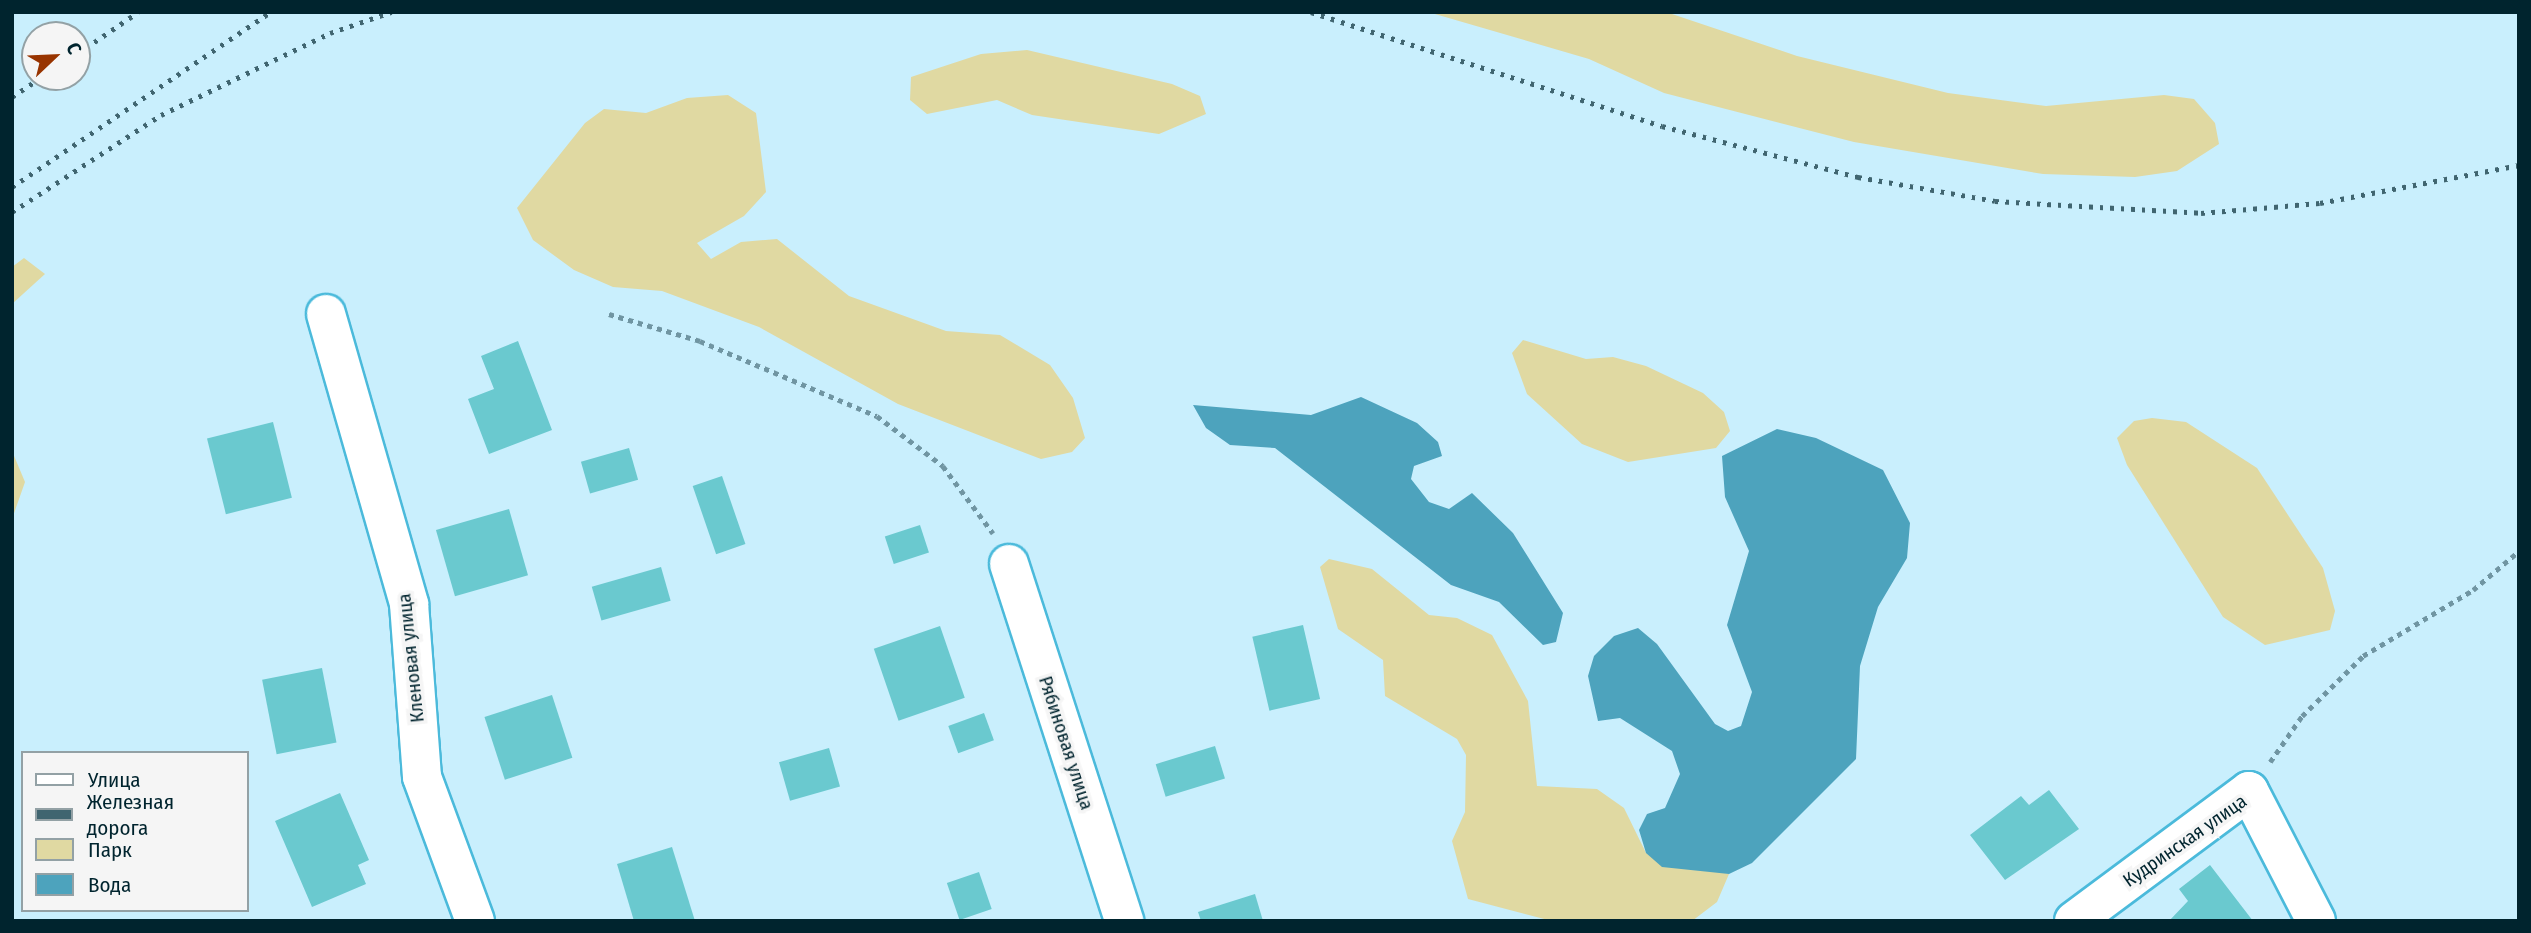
<!DOCTYPE html>
<meta charset="utf-8">
<style>
body{margin:0}
#map{position:relative;width:2531px;height:933px;overflow:hidden;background:#c9effd;font-family:"Fira Sans Condensed",sans-serif}
div>[style]{position:absolute}
[style*='--x']{left:calc(var(--x)*1px);top:calc(var(--y)*1px);width:calc(var(--w)*1px);rotate:calc(var(--a)*1deg)}
.green>*{inset:0;background:#e0d9a2}
.water>*{inset:0;background:#4da3bd}
.building>*{inset:0;background:#6ac9cf;transform-origin:0 0}
.path>*{height:4.5px;margin-top:-2.25px;transform-origin:0;background:repeating-linear-gradient(90deg,#7095a2 0 5px,transparent 0 10px)}
.roads{filter:drop-shadow(2px 0 #4bbadb) drop-shadow(-2px 0 #4bbadb) drop-shadow(0 2px #4bbadb) drop-shadow(0 -2px #4bbadb)}
.street>*{height:38px;margin:-19px;padding:0 19px;transform-origin:19px;border-radius:19px;background:#fff}
.rail>*{height:5px;margin-top:-2.5px;transform-origin:0;background:repeating-linear-gradient(90deg,#406570 0 3.5px,transparent 0 10.5px)}
span{translate:-50% -50%;white-space:nowrap;text-align:center;line-height:1.15;-webkit-text-stroke:7px #f5f5f5;paint-order:stroke}
.street-label{font-size:19px;color:#00242e}
.frame{position:absolute;inset:0;border:14px solid #00242e;pointer-events:none}
.legend{position:absolute;left:21px;top:751px;width:228px;height:161px;box-sizing:border-box;background:#f5f5f5;border:2px solid #93a1a5;margin:0;padding:9px 12px;list-style:none;font-size:21px;color:#00242e}
.legend li{display:flex;align-items:center;gap:14px;height:35px}
.legend b{width:35px;border:2px solid #93a1a5}
.north{position:absolute;left:21px;top:21px;width:70px;height:70px;box-sizing:border-box;background:#f5f5f5;border:2px solid #93a1a5;border-radius:50%;rotate:67deg;font-size:19px;font-weight:700;line-height:28px;text-align:center;color:#00242e}
.north::after{content:'';display:block;margin:auto;width:24px;height:32px;background:#983400;clip-path:polygon(50% 0,100% 100%,50% 72%,0 100%)}
</style>
<div id="map">
<div class="green">
<div style="clip-path:polygon(1428px 12px,1666px 12px,1797px 56px,1948px 93px,2046px 106px,2164px 95px,2194px 99px,2215px 123px,2219px 144px,2177px 171px,2135px 177px,2043px 174px,1854px 142px,1664px 93px,1589px 59px)"></div>
<div style="clip-path:polygon(1027px 50px,1172px 84px,1200px 96px,1206px 114px,1159px 134px,1032px 115px,997px 100px,927px 114px,910px 100px,911px 77px,981px 54px)"></div>
<div style="clip-path:polygon(728px 95px,756px 113px,766px 192px,744px 216px,697px 243px,711px 259px,741px 242px,777px 239px,849px 296px,946px 331px,1000px 335px,1050px 365px,1073px 398px,1085px 438px,1072px 452px,1041px 459px,898px 404px,759px 327px,662px 291px,613px 287px,574px 270px,533px 240px,517px 208px,585px 123px,604px 109px,646px 113px,687px 98px)"></div>
<div style="clip-path:polygon(24px 258px,45px 274px,12px 304px,12px 267px)"></div>
<div style="clip-path:polygon(1523px 340px,1586px 359px,1613px 357px,1646px 366px,1703px 393px,1724px 412px,1730px 431px,1716px 448px,1628px 462px,1582px 444px,1527px 394px,1512px 353px)"></div>
<div style="clip-path:polygon(2152px 418px,2186px 422px,2257px 468px,2323px 568px,2335px 611px,2330px 630px,2265px 645px,2223px 617px,2127px 465px,2117px 438px,2134px 421px)"></div>
<div style="clip-path:polygon(12px 451px,25px 482px,12px 519px)"></div>
<div style="clip-path:polygon(1329px 559px,1372px 569px,1429px 615px,1457px 618px,1492px 635px,1528px 701px,1537px 786px,1597px 789px,1624px 808px,1646px 853px,1729px 874px,1717px 902px,1692px 921px,1552px 921px,1468px 899px,1452px 841px,1465px 812px,1466px 755px,1457px 739px,1385px 696px,1383px 660px,1338px 629px,1320px 567px)"></div>
</div>
<div class="water">
<div style="clip-path:polygon(1361px 397px,1417px 423px,1438px 442px,1442px 456px,1414px 466px,1411px 479px,1429px 502px,1449px 509px,1472px 493px,1513px 533px,1563px 613px,1556px 642px,1543px 645px,1499px 602px,1451px 585px,1275px 448px,1230px 445px,1206px 428px,1193px 405px,1311px 415px)"></div>
<div style="clip-path:polygon(1777px 429px,1816px 438px,1883px 470px,1910px 523px,1907px 558px,1878px 607px,1860px 666px,1856px 759px,1752px 863px,1729px 874px,1662px 867px,1646px 853px,1639px 830px,1647px 814px,1665px 808px,1680px 774px,1672px 751px,1620px 718px,1598px 721px,1588px 676px,1594px 656px,1614px 636px,1638px 628px,1657px 644px,1715px 724px,1728px 731px,1741px 726px,1752px 692px,1727px 625px,1749px 551px,1725px 497px,1722px 456px)"></div>
</div>
<div class="building">
<div style="clip-path:polygon(518px 341px,552px 430px,489px 454px,468px 399px,494px 389px,481px 356px)"></div>
<div style="left:273px;top:422px;width:78px;height:68px;rotate:76deg"></div>
<div style="left:629px;top:448px;width:33px;height:50px;rotate:74deg"></div>
<div style="left:722px;top:476px;width:72px;height:31px;rotate:71deg"></div>
<div style="left:509px;top:509px;width:69px;height:76px;rotate:74deg"></div>
<div style="left:920px;top:525px;width:29px;height:37px;rotate:72deg"></div>
<div style="left:661px;top:567px;width:35px;height:72px;rotate:74deg"></div>
<div style="left:1303px;top:625px;width:76px;height:52px;rotate:77deg"></div>
<div style="left:940px;top:626px;width:76px;height:70px;rotate:71deg"></div>
<div style="left:322px;top:668px;width:76px;height:61px;rotate:79deg"></div>
<div style="left:552px;top:695px;width:66px;height:71px;rotate:72deg"></div>
<div style="left:984px;top:713px;width:29px;height:38px;rotate:70deg"></div>
<div style="left:1215px;top:746px;width:34px;height:62px;rotate:73deg"></div>
<div style="left:829px;top:748px;width:40px;height:52px;rotate:74deg"></div>
<div style="clip-path:polygon(2049px 790px,2079px 829px,2005px 880px,1970px 835px,2021px 796px,2029px 805px)"></div>
<div style="clip-path:polygon(340px 793px,369px 860px,358px 865px,366px 884px,312px 907px,275px 821px)"></div>
<div style="clip-path:polygon(672px 847px,695px 921px,634px 921px,617px 864px)"></div>
<div style="clip-path:polygon(2210px 865px,2253px 921px,2169px 921px,2188px 901px,2179px 889px)"></div>
<div style="left:979px;top:872px;width:39px;height:34px;rotate:71deg"></div>
<div style="clip-path:polygon(1255px 894px,1263px 921px,1201px 921px,1198px 912px)"></div>
</div>
<div class="path">
<div style="--x:609;--y:314;--w:95;--a:16.5"></div>
<div style="--x:700;--y:341;--w:192;--a:23"></div>
<div style="--x:877;--y:416;--w:83;--a:37.1"></div>
<div style="--x:943;--y:466;--w:84;--a:53.3"></div>
<div style="--x:2270;--y:762;--w:56;--a:-55.2"></div>
<div style="--x:2302;--y:716;--w:86;--a:-44.5"></div>
<div style="--x:2363;--y:656;--w:128;--a:-31"></div>
<div style="--x:2473;--y:590;--w:60;--a:-40.3"></div>
</div>
<div class="roads">
<div class="street">
<div style="--x:326;--y:314;--w:302;--a:74"></div>
<div style="--x:409;--y:604;--w:173;--a:85.7"></div>
<div style="--x:422;--y:777;--w:153;--a:69.8"></div>
<div style="--x:1009;--y:564;--w:375;--a:72.1"></div>
<div style="--x:2074;--y:921;--w:218;--a:-36.6"></div>
<div style="--x:2249;--y:791;--w:146;--a:62.7"></div>
</div>
</div>
<div class="rail">
<div style="--x:1311;--y:12;--w:369;--a:18"></div>
<div style="--x:1662;--y:126;--w:203;--a:14.6"></div>
<div style="--x:1858;--y:177;--w:139;--a:9.9"></div>
<div style="--x:1995;--y:201;--w:206;--a:3.3"></div>
<div style="--x:2201;--y:213;--w:119;--a:-4.8"></div>
<div style="--x:2320;--y:203;--w:203;--a:-10.8"></div>
<div style="--x:77;--y:54;--w:74;--a:-34.5"></div>
<div style="--x:12;--y:97;--w:36;--a:-34"></div>
<div style="--x:12;--y:187;--w:312;--a:-34.1"></div>
<div style="--x:12;--y:212;--w:178;--a:-33.1"></div>
<div style="--x:161;--y:115;--w:188;--a:-25.9"></div>
<div style="--x:330;--y:33;--w:65;--a:-19"></div>
</div>
<div class="street-label">
<span style="left:411px;top:658px;rotate:-96deg">Кленовая улица</span>
<span style="left:1066px;top:743px;rotate:72deg">Рябиновая улица</span>
<span style="left:2185px;top:841px;rotate:-35deg">Кудринская улица</span>
</div>
<div class="frame"></div>
<ul class="legend">
<li><b style="height:9px;background:#fff"></b>Улица</li>
<li><b style="height:9px;background:#406570"></b>Железная дорога</li>
<li><b style="height:19px;background:#e0d9a2"></b>Парк</li>
<li><b style="height:19px;background:#4da3bd"></b>Вода</li>
</ul>
<div class="north">С</div>
</div>
